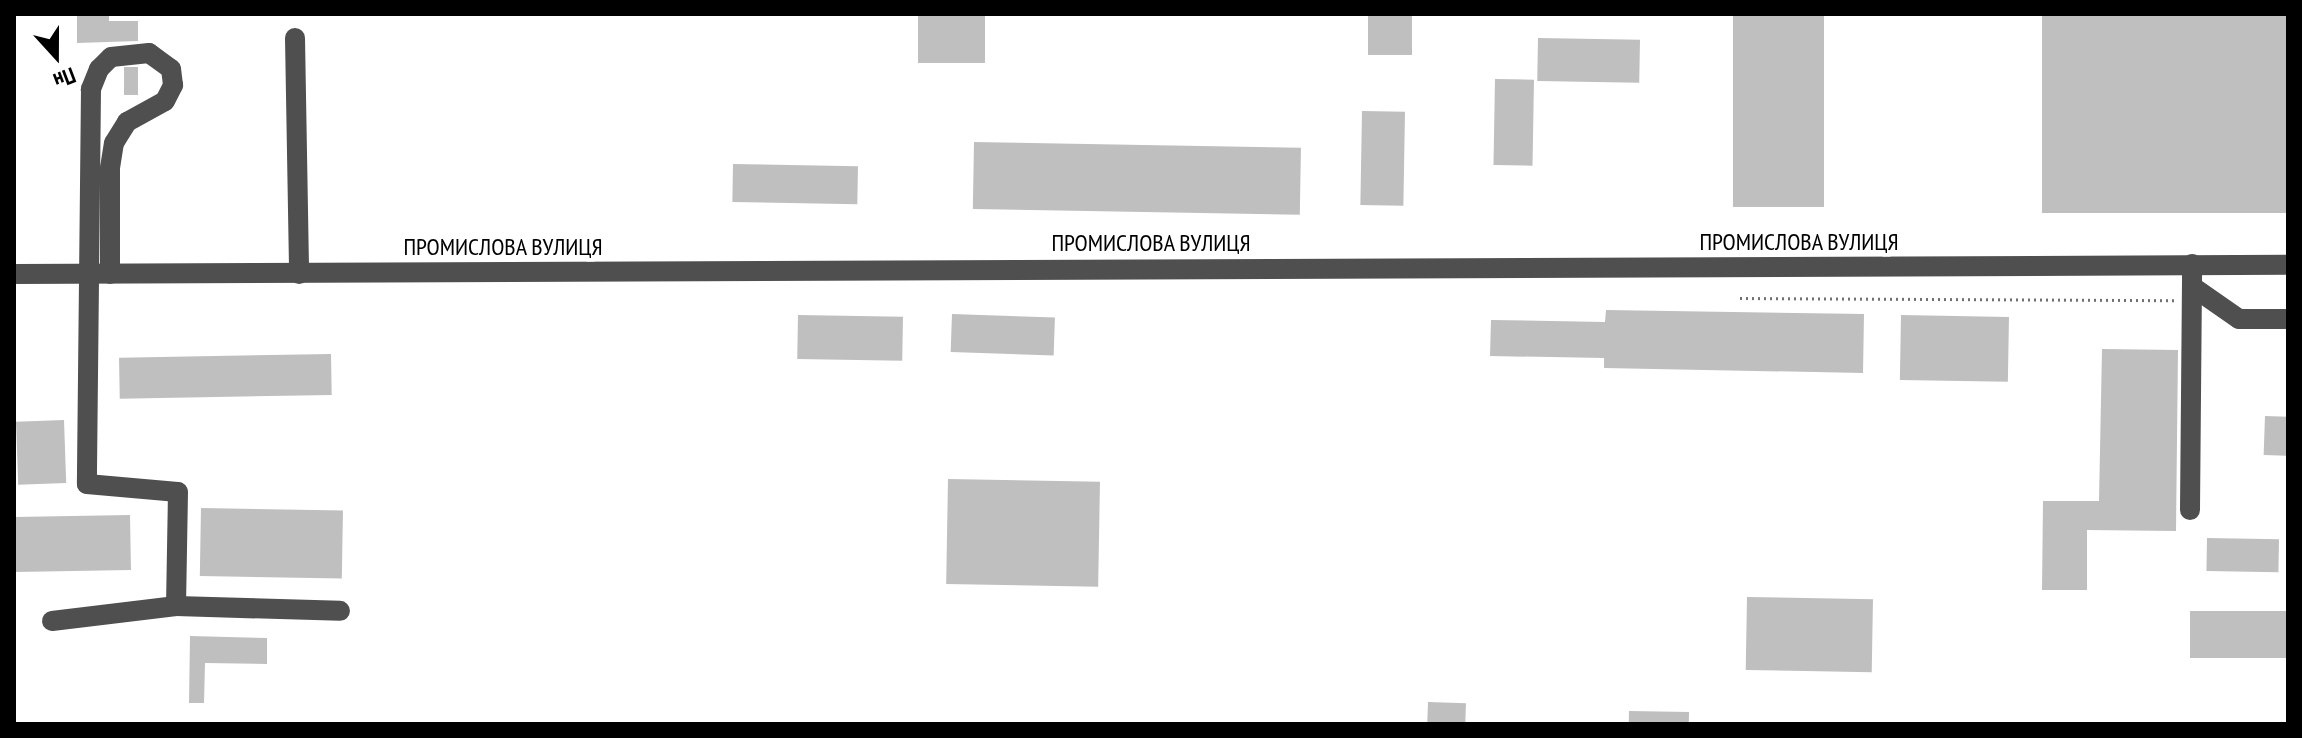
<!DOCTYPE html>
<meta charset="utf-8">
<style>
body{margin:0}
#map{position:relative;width:2302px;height:738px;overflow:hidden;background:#fff;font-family:"PT Sans Narrow",sans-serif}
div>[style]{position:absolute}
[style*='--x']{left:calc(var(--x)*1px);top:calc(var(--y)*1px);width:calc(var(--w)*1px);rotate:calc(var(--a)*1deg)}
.building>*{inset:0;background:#bfbfbf;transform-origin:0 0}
.path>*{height:3px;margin-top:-1.5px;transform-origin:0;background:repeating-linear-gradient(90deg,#717171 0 2px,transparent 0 6px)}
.minor>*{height:20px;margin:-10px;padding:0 10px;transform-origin:10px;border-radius:10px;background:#4f4f4f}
span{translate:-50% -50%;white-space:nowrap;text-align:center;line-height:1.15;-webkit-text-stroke:7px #fff;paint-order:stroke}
.street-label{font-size:24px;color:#000}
.frame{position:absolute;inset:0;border:16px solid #000;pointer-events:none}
.north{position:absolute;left:16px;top:16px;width:80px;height:80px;-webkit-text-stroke:6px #fff;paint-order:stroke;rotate:159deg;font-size:22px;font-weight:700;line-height:32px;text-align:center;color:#000}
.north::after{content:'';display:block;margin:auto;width:28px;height:36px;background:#000;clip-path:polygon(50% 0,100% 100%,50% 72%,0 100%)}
</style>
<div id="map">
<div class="building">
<div style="clip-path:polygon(77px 14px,109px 14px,109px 21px,138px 21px,138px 41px,77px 43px)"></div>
<div style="left:918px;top:14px;width:67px;height:49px"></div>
<div style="left:1368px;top:14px;width:44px;height:41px"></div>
<div style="left:1733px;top:14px;width:91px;height:193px"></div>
<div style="left:2042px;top:14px;width:246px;height:199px"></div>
<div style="left:1538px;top:38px;width:102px;height:43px;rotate:1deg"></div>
<div style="left:138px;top:67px;width:28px;height:14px;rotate:90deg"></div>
<div style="left:1495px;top:79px;width:39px;height:86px;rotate:1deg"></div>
<div style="left:1362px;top:111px;width:43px;height:94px;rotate:1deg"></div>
<div style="left:974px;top:142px;width:327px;height:67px;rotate:1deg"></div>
<div style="left:733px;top:164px;width:125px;height:38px;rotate:1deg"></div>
<div style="clip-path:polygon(1606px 310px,1864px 314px,1863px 373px,1604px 368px,1604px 358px,1490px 356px,1491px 320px,1605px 322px)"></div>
<div style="left:952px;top:314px;width:103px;height:38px;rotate:2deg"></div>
<div style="left:798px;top:315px;width:105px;height:44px;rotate:1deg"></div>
<div style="left:1901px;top:315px;width:108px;height:65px;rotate:1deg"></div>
<div style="clip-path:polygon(2102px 349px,2178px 350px,2176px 531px,2087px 530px,2087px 590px,2042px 590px,2043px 501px,2099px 501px)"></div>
<div style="left:331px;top:354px;width:41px;height:212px;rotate:89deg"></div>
<div style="left:2265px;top:416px;width:23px;height:39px;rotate:2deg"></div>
<div style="left:64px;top:420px;width:63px;height:48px;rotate:88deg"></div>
<div style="left:948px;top:479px;width:152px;height:105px;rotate:1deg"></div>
<div style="left:201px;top:508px;width:142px;height:68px;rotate:1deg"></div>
<div style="left:130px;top:515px;width:55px;height:116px;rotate:89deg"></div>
<div style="left:2207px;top:538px;width:72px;height:33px;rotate:1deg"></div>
<div style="left:1747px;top:597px;width:126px;height:73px;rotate:1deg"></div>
<div style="left:2190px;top:611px;width:98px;height:47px"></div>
<div style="clip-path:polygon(190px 636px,267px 638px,267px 664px,205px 663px,204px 703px,189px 703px)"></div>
<div style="left:1428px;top:702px;width:38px;height:22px;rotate:2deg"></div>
<div style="left:1629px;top:711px;width:60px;height:13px;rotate:1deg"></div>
</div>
<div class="path">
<div style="--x:1740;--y:298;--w:436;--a:0.3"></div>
</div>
<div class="minor">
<div style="--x:295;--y:38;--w:236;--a:89"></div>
<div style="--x:14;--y:274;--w:2274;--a:-0.23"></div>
<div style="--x:110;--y:274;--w:106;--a:-90"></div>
<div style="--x:110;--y:168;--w:25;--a:-81"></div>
<div style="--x:114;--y:143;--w:25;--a:-58"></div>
<div style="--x:127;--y:122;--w:43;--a:-28.9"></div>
<div style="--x:165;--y:101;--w:18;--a:-63"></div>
<div style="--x:173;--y:85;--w:16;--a:-97"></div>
<div style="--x:171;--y:69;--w:27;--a:-144"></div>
<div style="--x:149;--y:53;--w:38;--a:174"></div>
<div style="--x:111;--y:57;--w:17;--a:135"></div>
<div style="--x:99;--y:69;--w:22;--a:112"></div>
<div style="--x:91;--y:89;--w:395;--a:90.6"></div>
<div style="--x:87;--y:484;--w:91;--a:5"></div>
<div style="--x:178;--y:492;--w:114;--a:91"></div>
<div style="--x:2193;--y:287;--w:56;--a:34.8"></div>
<div style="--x:2239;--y:319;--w:49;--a:0"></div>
<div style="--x:2190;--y:510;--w:246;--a:-89.5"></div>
<div style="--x:52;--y:621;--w:125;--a:-6.9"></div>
<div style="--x:176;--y:606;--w:164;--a:1.7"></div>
</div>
<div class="street-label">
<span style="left:1799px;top:242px">ПРОМИСЛОВА ВУЛИЦЯ</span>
<span style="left:1151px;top:243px">ПРОМИСЛОВА ВУЛИЦЯ</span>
<span style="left:503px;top:247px">ПРОМИСЛОВА ВУЛИЦЯ</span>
</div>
<div class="frame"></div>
<div class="north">Пн</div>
</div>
